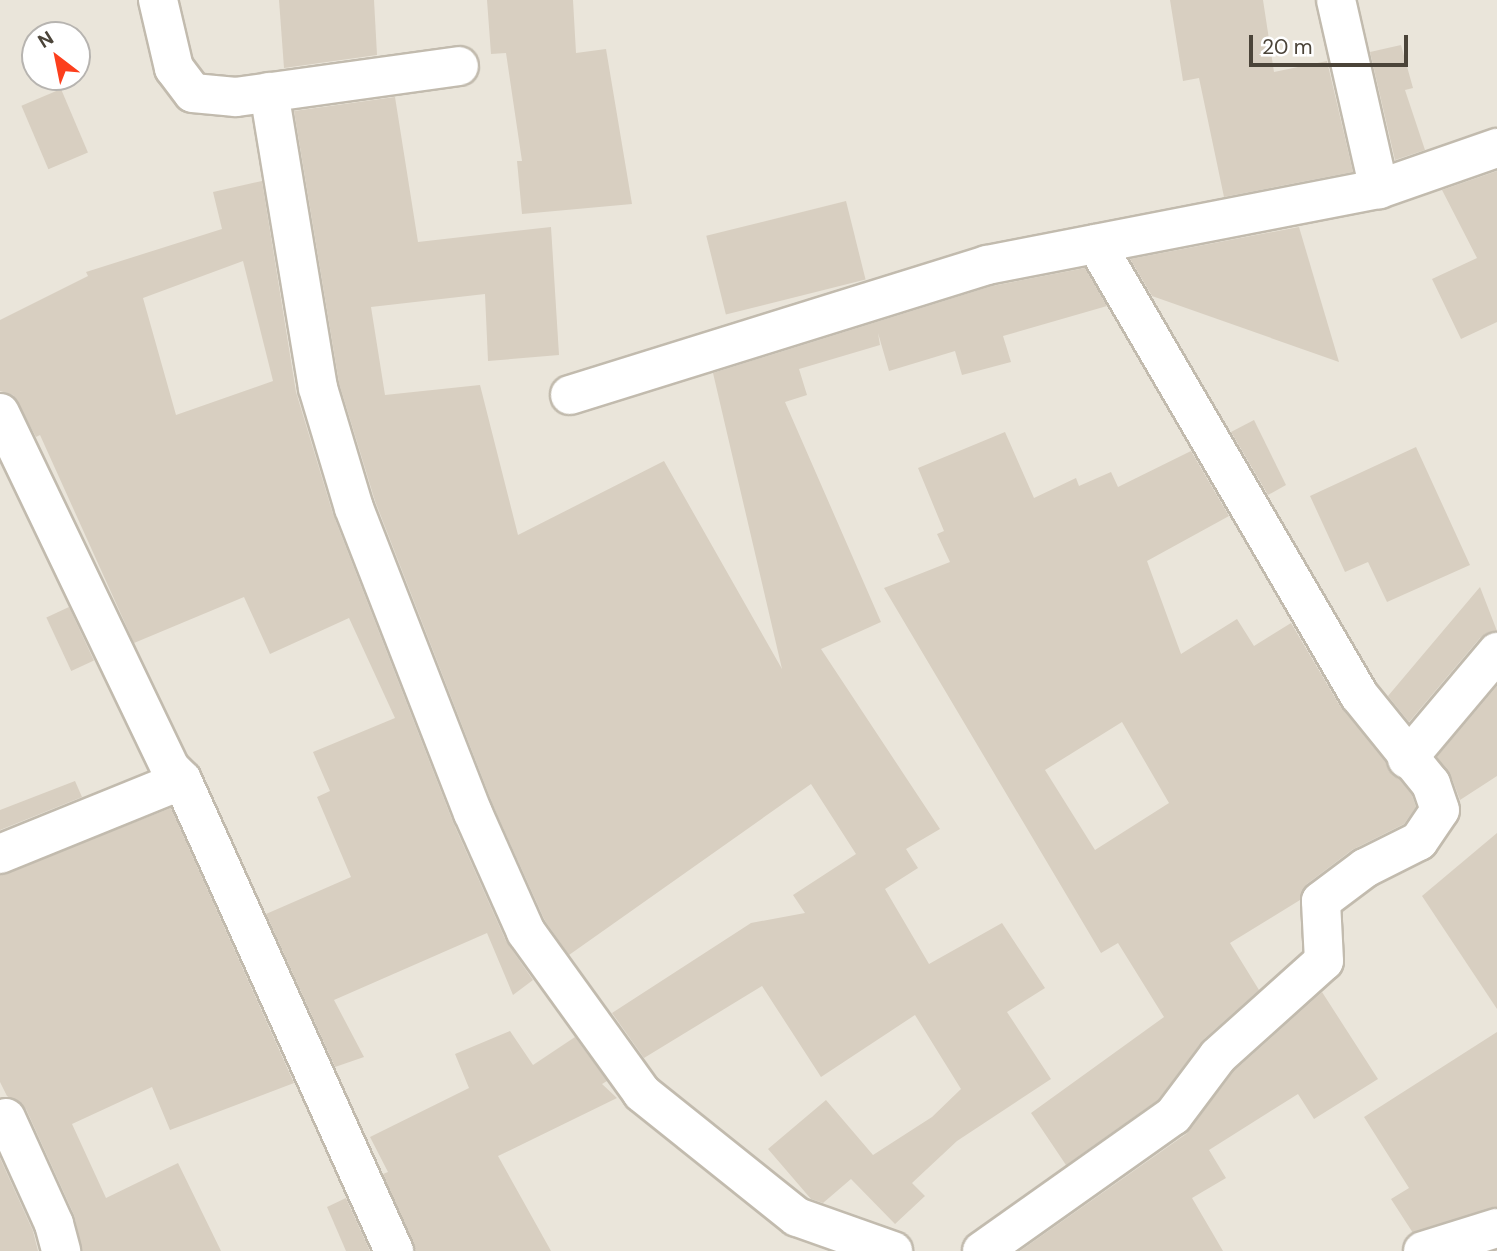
<!DOCTYPE html>
<style>
body{margin:0}
#map{position:relative;width:1497px;height:1251px;overflow:hidden;background:#f6f3ec;font-family:"DM Sans",sans-serif}
div>[style]{position:absolute}
[style*='--x']{left:calc(var(--x)*1px);top:calc(var(--y)*1px);width:calc(var(--w)*1px);rotate:calc(var(--a)*1deg)}
.residential>*{inset:0;background:#eae5da}
.building>*{inset:0;background:#d8cfc1;transform-origin:0 0}
.roads{filter:drop-shadow(2px 0 #c2bbae) drop-shadow(-2px 0 #c2bbae) drop-shadow(0 2px #c2bbae) drop-shadow(0 -2px #c2bbae)}
.minor>*{height:38px;margin:-19px;padding:0 19px;transform-origin:19px;border-radius:19px;background:#fff}
span{translate:-50% -50%;white-space:nowrap;text-align:center;line-height:1.15;-webkit-text-stroke:5px #fff;paint-order:stroke}
.north{position:absolute;left:21px;top:21px;width:70px;height:70px;box-sizing:border-box;background:#fff;border:2px solid #b7b4b0;border-radius:50%;rotate:328deg;font-size:19px;font-weight:700;line-height:28px;text-align:center;color:#4b4439}
.north::after{content:'';display:block;margin:auto;width:24px;height:32px;background:#fc3f1d;clip-path:polygon(50% 0,100% 100%,50% 72%,0 100%)}
.scale{position:absolute;left:1249px;top:35px;width:159px;height:32px;box-sizing:border-box;border:4px solid #4b4439;border-top:0;padding-left:9px;font-size:21px;line-height:24px;white-space:nowrap;color:#4b4439;-webkit-text-stroke:5px #fff;paint-order:stroke}
</style>
<div id="map">
<div class="residential">
<div style="clip-path:polygon(evenodd,0 0,1497px 0,1497px 1251px,0 1251px,0 0,35px 35px,77px 35px,77px 77px,35px 77px,35px 35px)"></div>
</div>
<div class="building">
<div style="clip-path:polygon(279px 0,374px 0,377px 55px,284px 68px)"></div>
<div style="clip-path:polygon(487px 0,573px 0,576px 53px,606px 49px,632px 204px,522px 214px,517px 161px,522px 161px,506px 53px,491px 54px)"></div>
<div style="clip-path:polygon(1170px 0,1263px 0,1274px 72px,1327px 61px,1353px 172px,1224px 197px,1199px 78px,1183px 81px)"></div>
<div style="clip-path:polygon(1401px 45px,1413px 88px,1405px 90px,1425px 150px,1395px 160px,1370px 52px)"></div>
<div style="left:61px;top:89px;width:69px;height:43px;rotate:67deg"></div>
<div style="clip-path:polygon(395px 97px,418px 242px,551px 227px,559px 355px,488px 361px,485px 294px,371px 307px,385px 395px,480px 385px,518px 535px,664px 461px,782px 669px,713px 373px,992px 286px,1085px 268px,1107px 306px,1003px 336px,1011px 362px,962px 375px,955px 351px,889px 371px,878px 333px,880px 345px,799px 369px,807px 395px,785px 402px,881px 622px,821px 649px,940px 829px,906px 849px,918px 868px,885px 889px,929px 964px,1002px 923px,1045px 988px,1007px 1012px,1051px 1079px,957px 1141px,912px 1183px,925px 1196px,895px 1224px,851px 1179px,823px 1203px,811px 1199px,768px 1149px,826px 1100px,873px 1155px,932px 1117px,961px 1089px,915px 1015px,821px 1077px,762px 986px,644px 1058px,612px 1013px,751px 923px,805px 913px,793px 895px,856px 854px,811px 784px,569px 955px,545px 921px,493px 805px,375px 501px,339px 383px,294px 111px)"></div>
<div style="clip-path:polygon(1497px 171px,1497px 322px,1461px 339px,1432px 279px,1477px 258px,1442px 190px)"></div>
<div style="clip-path:polygon(evenodd,262px 181px,296px 392px,333px 514px,453px 822px,506px 941px,533px 980px,513px 995px,487px 933px,334px 1000px,364px 1057px,335px 1067px,266px 914px,351px 877px,317px 797px,330px 791px,313px 752px,395px 718px,349px 618px,270px 654px,244px 597px,134px 643px,40px 435px,36px 437px,13px 395px,0 391px,0 320px,88px 276px,86px 272px,222px 229px,213px 192px,262px 181px,243px 261px,273px 381px,176px 415px,143px 298px,243px 261px)"></div>
<div style="left:846px;top:201px;width:81px;height:144px;rotate:76deg"></div>
<div style="clip-path:polygon(1299px 227px,1339px 362px,1152px 296px,1130px 259px)"></div>
<div style="clip-path:polygon(1254px 420px,1286px 485px,1268px 495px,1231px 432px)"></div>
<div style="clip-path:polygon(evenodd,1005px 432px,1034px 498px,1076px 478px,1079px 486px,1111px 472px,1118px 487px,1191px 451px,1229px 516px,1147px 561px,1181px 654px,1237px 619px,1254px 646px,1291px 623px,1340px 706px,1412px 795px,1416px 807px,1404px 824px,1352px 850px,1307px 884px,1300px 900px,1230px 943px,1259px 990px,1203px 1040px,1158px 1100px,1066px 1165px,1031px 1113px,1164px 1017px,1118px 943px,1101px 953px,884px 588px,950px 562px,937px 534px,944px 531px,918px 468px,1005px 432px,1122px 722px,1169px 803px,1095px 850px,1045px 770px,1122px 722px)"></div>
<div style="clip-path:polygon(1416px 447px,1470px 565px,1387px 602px,1368px 562px,1345px 572px,1310px 496px)"></div>
<div style="clip-path:polygon(1480px 587px,1497px 631px,1480px 638px,1409px 722px,1388px 696px)"></div>
<div style="left:69px;top:607px;width:59px;height:25px;rotate:65deg"></div>
<div style="clip-path:polygon(1497px 686px,1497px 776px,1460px 800px,1451px 776px,1437px 757px)"></div>
<div style="clip-path:polygon(75px 781px,82px 797px,0 830px,0 810px)"></div>
<div style="clip-path:polygon(171px 808px,294px 1083px,170px 1130px,152px 1087px,72px 1124px,106px 1198px,178px 1163px,221px 1251px,82px 1251px,74px 1215px,26px 1109px,7px 1096px,0 1082px,0 875px)"></div>
<div style="clip-path:polygon(1497px 833px,1497px 1009px,1422px 896px)"></div>
<div style="clip-path:polygon(1322px 992px,1378px 1079px,1314px 1119px,1298px 1094px,1209px 1150px,1226px 1178px,1192px 1198px,1223px 1251px,1020px 1251px,1186px 1134px,1234px 1071px)"></div>
<div style="clip-path:polygon(510px 1031px,533px 1065px,575px 1037px,607px 1081px,602px 1084px,617px 1098px,498px 1156px,551px 1251px,416px 1251px,383px 1174px,388px 1172px,370px 1137px,469px 1088px,455px 1054px)"></div>
<div style="clip-path:polygon(1497px 1032px,1497px 1207px,1413px 1233px,1391px 1199px,1409px 1188px,1364px 1117px)"></div>
<div style="clip-path:polygon(0 1158px,33px 1231px,38px 1251px,0 1251px)"></div>
<div style="clip-path:polygon(346px 1198px,370px 1251px,346px 1251px,327px 1207px)"></div>
</div>
<div class="roads">
<div class="minor">
<div style="--x:158;--y:0;--w:70;--a:76.8"></div>
<div style="--x:174;--y:68;--w:31;--a:53"></div>
<div style="--x:193;--y:93;--w:43;--a:5.3"></div>
<div style="--x:236;--y:97;--w:225;--a:-7.9"></div>
<div style="--x:1336;--y:0;--w:194;--a:77.2"></div>
<div style="--x:269;--y:92;--w:300;--a:80.6"></div>
<div style="--x:318;--y:388;--w:125;--a:73.3"></div>
<div style="--x:354;--y:508;--w:327;--a:68.7"></div>
<div style="--x:473;--y:813;--w:130;--a:66"></div>
<div style="--x:526;--y:932;--w:198;--a:54.2"></div>
<div style="--x:642;--y:1093;--w:198;--a:38.7"></div>
<div style="--x:797;--y:1217;--w:102;--a:19.5"></div>
<div style="--x:570;--y:395;--w:437;--a:-17.3"></div>
<div style="--x:987;--y:265;--w:399;--a:-11"></div>
<div style="--x:1379;--y:189;--w:125;--a:-19.2"></div>
<div style="--x:0;--y:413;--w:394;--a:64.4"></div>
<div style="--x:170;--y:768;--w:17;--a:45"></div>
<div style="--x:182;--y:780;--w:517;--a:65.77"></div>
<div style="--x:1407;--y:759;--w:140;--a:-49.9"></div>
<div style="--x:0;--y:854;--w:196;--a:-22.1"></div>
<div style="--x:6;--y:1118;--w:116;--a:65.6"></div>
<div style="--x:54;--y:1224;--w:28;--a:75"></div>
<div style="--x:982;--y:1251;--w:234;--a:-35.3"></div>
<div style="--x:1173;--y:1116;--w:75;--a:-53.1"></div>
<div style="--x:1218;--y:1056;--w:142;--a:-41.9"></div>
<div style="--x:1324;--y:961;--w:60;--a:-92.9"></div>
<div style="--x:1321;--y:901;--w:55;--a:-36.9"></div>
<div style="--x:1365;--y:868;--w:60;--a:-26.6"></div>
<div style="--x:1419;--y:841;--w:37;--a:-56"></div>
<div style="--x:1440;--y:810;--w:28;--a:-109"></div>
<div style="--x:1431;--y:784;--w:114;--a:-129"></div>
<div style="--x:1359;--y:695;--w:522;--a:-120.25"></div>
<div style="--x:1423;--y:1251;--w:77;--a:-17.3"></div>
</div>
</div>
<div class="north">N</div>
<div class="scale">20 m</div>
</div>
